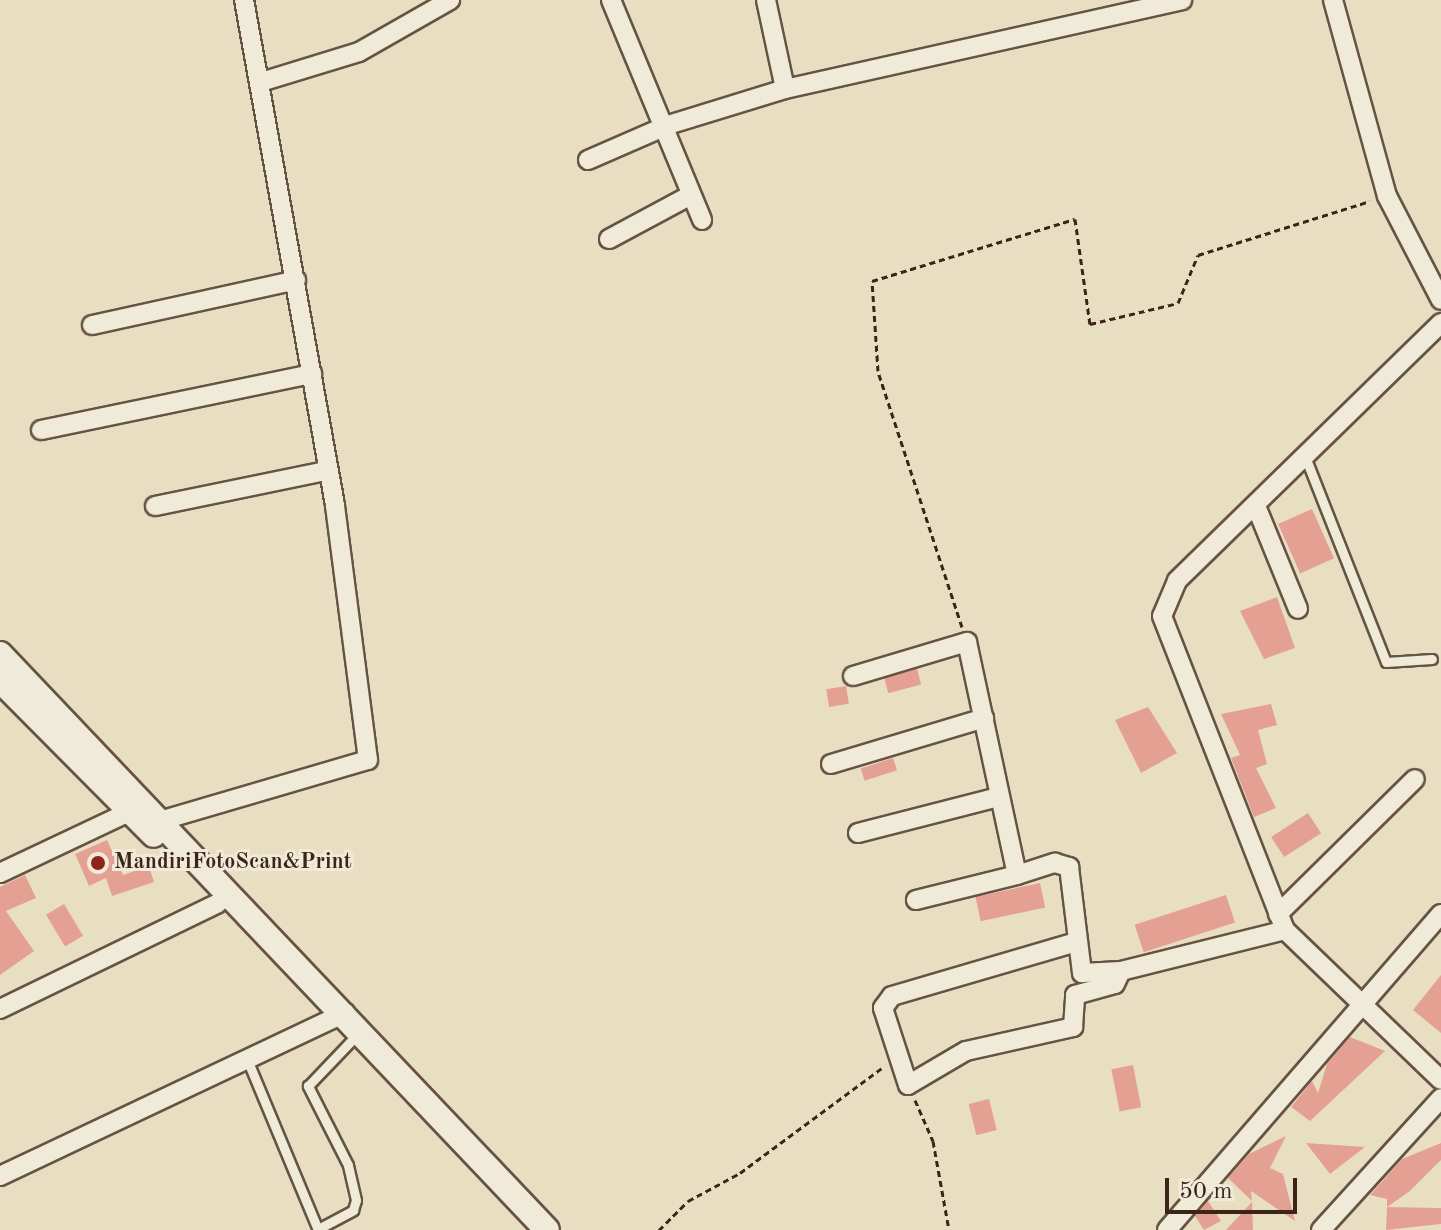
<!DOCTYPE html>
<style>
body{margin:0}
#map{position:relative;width:1441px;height:1230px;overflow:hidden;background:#e8dfc3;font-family:"Old Standard TT",serif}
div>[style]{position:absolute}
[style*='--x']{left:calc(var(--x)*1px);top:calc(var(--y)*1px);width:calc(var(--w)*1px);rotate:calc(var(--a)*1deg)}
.building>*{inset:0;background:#e5a094;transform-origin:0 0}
.path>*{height:3px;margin-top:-1.5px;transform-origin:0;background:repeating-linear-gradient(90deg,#3c2419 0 6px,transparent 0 10px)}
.roads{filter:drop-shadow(2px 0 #675344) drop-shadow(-2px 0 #675344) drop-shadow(0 2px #675344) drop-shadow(0 -2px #675344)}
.lane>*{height:9px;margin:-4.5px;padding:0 4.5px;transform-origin:4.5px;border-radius:4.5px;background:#f0ead8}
.street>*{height:18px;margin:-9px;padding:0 9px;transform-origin:9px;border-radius:9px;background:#f0ead8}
.secondary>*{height:24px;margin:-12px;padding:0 12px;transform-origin:12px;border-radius:12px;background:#f0ead8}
.dots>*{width:22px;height:22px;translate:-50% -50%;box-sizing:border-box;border:4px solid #f0ead8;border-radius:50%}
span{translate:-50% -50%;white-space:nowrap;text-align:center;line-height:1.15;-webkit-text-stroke:6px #f0ead8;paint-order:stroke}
.poi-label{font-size:22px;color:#3c2419;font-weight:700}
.left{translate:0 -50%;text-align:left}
.scale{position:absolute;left:1165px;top:1178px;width:132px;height:36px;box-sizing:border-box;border:4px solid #3c2419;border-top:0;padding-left:10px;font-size:24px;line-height:28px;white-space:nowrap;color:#3c2419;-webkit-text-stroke:6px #f0ead8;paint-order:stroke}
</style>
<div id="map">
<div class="building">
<div style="left:1312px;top:509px;width:54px;height:37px;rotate:66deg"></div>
<div style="clip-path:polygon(1277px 597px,1295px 648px,1264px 659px,1240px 611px)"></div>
<div style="left:917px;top:669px;width:16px;height:34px;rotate:75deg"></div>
<div style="left:846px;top:686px;width:18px;height:20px;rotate:81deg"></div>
<div style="clip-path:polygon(1271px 704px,1277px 725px,1258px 730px,1267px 764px,1256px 768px,1276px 808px,1254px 817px,1231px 758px,1240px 755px,1221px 714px)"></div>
<div style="clip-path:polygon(1148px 707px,1177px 753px,1141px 773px,1115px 720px)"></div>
<div style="left:893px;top:758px;width:13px;height:34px;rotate:72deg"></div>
<div style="left:1308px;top:813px;width:24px;height:44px;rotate:57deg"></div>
<div style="clip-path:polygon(107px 840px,123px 875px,149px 866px,154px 882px,112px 896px,106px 878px,89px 886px,75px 854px)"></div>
<div style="clip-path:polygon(25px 875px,36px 898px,6px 911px,34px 951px,0 975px,0 887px)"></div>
<div style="left:1040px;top:883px;width:25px;height:66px;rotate:78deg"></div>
<div style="left:1226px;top:895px;width:29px;height:96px;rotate:72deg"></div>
<div style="left:64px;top:904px;width:37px;height:21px;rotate:59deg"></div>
<div style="clip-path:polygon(1441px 975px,1441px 1033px,1413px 1010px)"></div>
<div style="clip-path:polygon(1350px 1037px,1385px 1051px,1310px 1121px,1291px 1107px,1312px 1081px,1318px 1093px,1327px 1064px)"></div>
<div style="left:1133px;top:1065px;width:43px;height:22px;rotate:79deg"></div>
<div style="left:989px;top:1099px;width:32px;height:21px;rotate:76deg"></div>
<div style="clip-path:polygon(1286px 1136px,1270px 1168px,1283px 1174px,1295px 1221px,1251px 1191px,1252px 1201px,1228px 1178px,1249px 1154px)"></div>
<div style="clip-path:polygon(1306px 1143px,1365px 1147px,1330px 1174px)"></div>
<div style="clip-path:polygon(1441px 1143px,1441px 1160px,1410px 1191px,1387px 1207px,1387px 1199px,1370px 1195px,1402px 1159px)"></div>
<div style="clip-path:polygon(1208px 1201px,1221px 1221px,1204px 1230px,1195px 1216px)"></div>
<div style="clip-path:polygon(1252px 1202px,1253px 1230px,1226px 1230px)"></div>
<div style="clip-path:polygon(1387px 1207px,1441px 1208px,1441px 1224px,1386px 1230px)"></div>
</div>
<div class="path">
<div style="--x:962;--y:627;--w:269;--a:-108.2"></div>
<div style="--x:878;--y:371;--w:90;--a:-93.8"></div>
<div style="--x:872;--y:281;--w:212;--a:-17"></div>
<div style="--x:1075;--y:219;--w:106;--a:81.9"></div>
<div style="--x:1090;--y:324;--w:90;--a:-13.4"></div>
<div style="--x:1178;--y:303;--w:52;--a:-67.4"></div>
<div style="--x:1198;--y:255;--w:180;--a:-17.4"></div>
<div style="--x:915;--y:1100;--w:45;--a:66.3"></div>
<div style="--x:933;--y:1141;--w:90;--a:79.8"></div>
<div style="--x:659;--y:1230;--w:41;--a:-45"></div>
<div style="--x:688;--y:1201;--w:59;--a:-28.3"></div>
<div style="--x:740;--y:1173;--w:178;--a:-36.5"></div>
</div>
<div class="roads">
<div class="lane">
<div style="--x:1306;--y:459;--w:218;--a:68.5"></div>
<div style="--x:1386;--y:662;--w:46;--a:-3.7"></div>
<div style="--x:249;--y:1064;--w:180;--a:67.4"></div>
<div style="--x:318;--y:1229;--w:40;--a:-28"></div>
<div style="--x:353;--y:1210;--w:10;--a:-73"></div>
<div style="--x:356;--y:1200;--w:36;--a:-103"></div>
<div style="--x:348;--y:1165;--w:89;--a:-116.9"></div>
<div style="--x:308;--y:1086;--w:62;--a:-46.3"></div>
</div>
<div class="street">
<div style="--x:611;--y:0;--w:238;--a:67.5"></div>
<div style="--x:766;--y:0;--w:91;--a:77.9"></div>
<div style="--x:1333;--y:0;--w:203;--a:74.6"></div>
<div style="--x:1387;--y:196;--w:117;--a:62.6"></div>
<div style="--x:261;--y:82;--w:102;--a:-17"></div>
<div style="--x:359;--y:52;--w:105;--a:-29.7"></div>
<div style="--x:588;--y:160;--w:87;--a:-23.6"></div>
<div style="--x:668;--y:125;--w:122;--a:-17.1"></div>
<div style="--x:785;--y:89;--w:407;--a:-12.6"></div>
<div style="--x:609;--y:239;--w:93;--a:-28.2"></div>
<div style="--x:1441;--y:323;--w:369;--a:135.7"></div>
<div style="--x:1177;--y:581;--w:38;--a:113"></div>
<div style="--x:1162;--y:616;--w:337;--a:68.6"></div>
<div style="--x:1285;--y:930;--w:216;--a:43.9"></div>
<div style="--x:92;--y:325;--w:209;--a:-12.4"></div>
<div style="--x:41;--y:430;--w:277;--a:-11.7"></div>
<div style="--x:155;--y:506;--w:175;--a:-11.6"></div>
<div style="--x:1256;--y:506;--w:111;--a:67.8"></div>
<div style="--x:853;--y:676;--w:119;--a:-16.6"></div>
<div style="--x:967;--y:642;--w:238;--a:77.9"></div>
<div style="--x:1017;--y:875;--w:40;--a:-18"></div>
<div style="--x:1055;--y:863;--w:15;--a:16"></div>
<div style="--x:1069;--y:867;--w:107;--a:83"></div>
<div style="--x:1082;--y:973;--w:39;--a:-3"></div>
<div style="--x:1121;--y:971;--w:169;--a:-14"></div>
<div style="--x:831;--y:764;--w:160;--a:-16.7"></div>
<div style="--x:149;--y:824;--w:228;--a:-16.3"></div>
<div style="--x:368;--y:760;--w:257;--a:-97.4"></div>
<div style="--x:335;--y:505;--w:513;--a:-100.21"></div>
<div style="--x:858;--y:833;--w:145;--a:-14.4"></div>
<div style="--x:0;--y:873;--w:143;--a:-25.3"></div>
<div style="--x:916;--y:900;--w:104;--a:-13.9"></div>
<div style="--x:1278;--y:914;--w:192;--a:-44.6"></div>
<div style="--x:1073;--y:943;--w:189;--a:163.7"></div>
<div style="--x:892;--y:996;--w:15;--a:127"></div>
<div style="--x:883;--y:1008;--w:81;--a:72"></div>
<div style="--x:908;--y:1085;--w:67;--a:-30.4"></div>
<div style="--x:966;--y:1051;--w:110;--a:-12.6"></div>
<div style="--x:1073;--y:1027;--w:32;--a:-86"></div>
<div style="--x:1075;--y:995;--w:41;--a:-15.4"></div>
<div style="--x:1115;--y:984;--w:14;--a:-65"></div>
<div style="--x:0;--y:1009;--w:242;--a:-25.9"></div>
<div style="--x:0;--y:1176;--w:382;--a:-25.3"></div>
<div style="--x:1167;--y:1230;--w:418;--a:-49.1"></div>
<div style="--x:1321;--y:1230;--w:178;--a:-47.7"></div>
</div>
<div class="secondary">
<div style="--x:0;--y:654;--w:794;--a:46.48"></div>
<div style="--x:0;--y:680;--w:218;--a:45.2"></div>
</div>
</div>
<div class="dots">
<div style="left:98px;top:863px;background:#8f2418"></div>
</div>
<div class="poi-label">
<span class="left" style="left:114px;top:863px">MandiriFotoScan&amp;Print</span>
</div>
<div class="scale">50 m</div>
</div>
